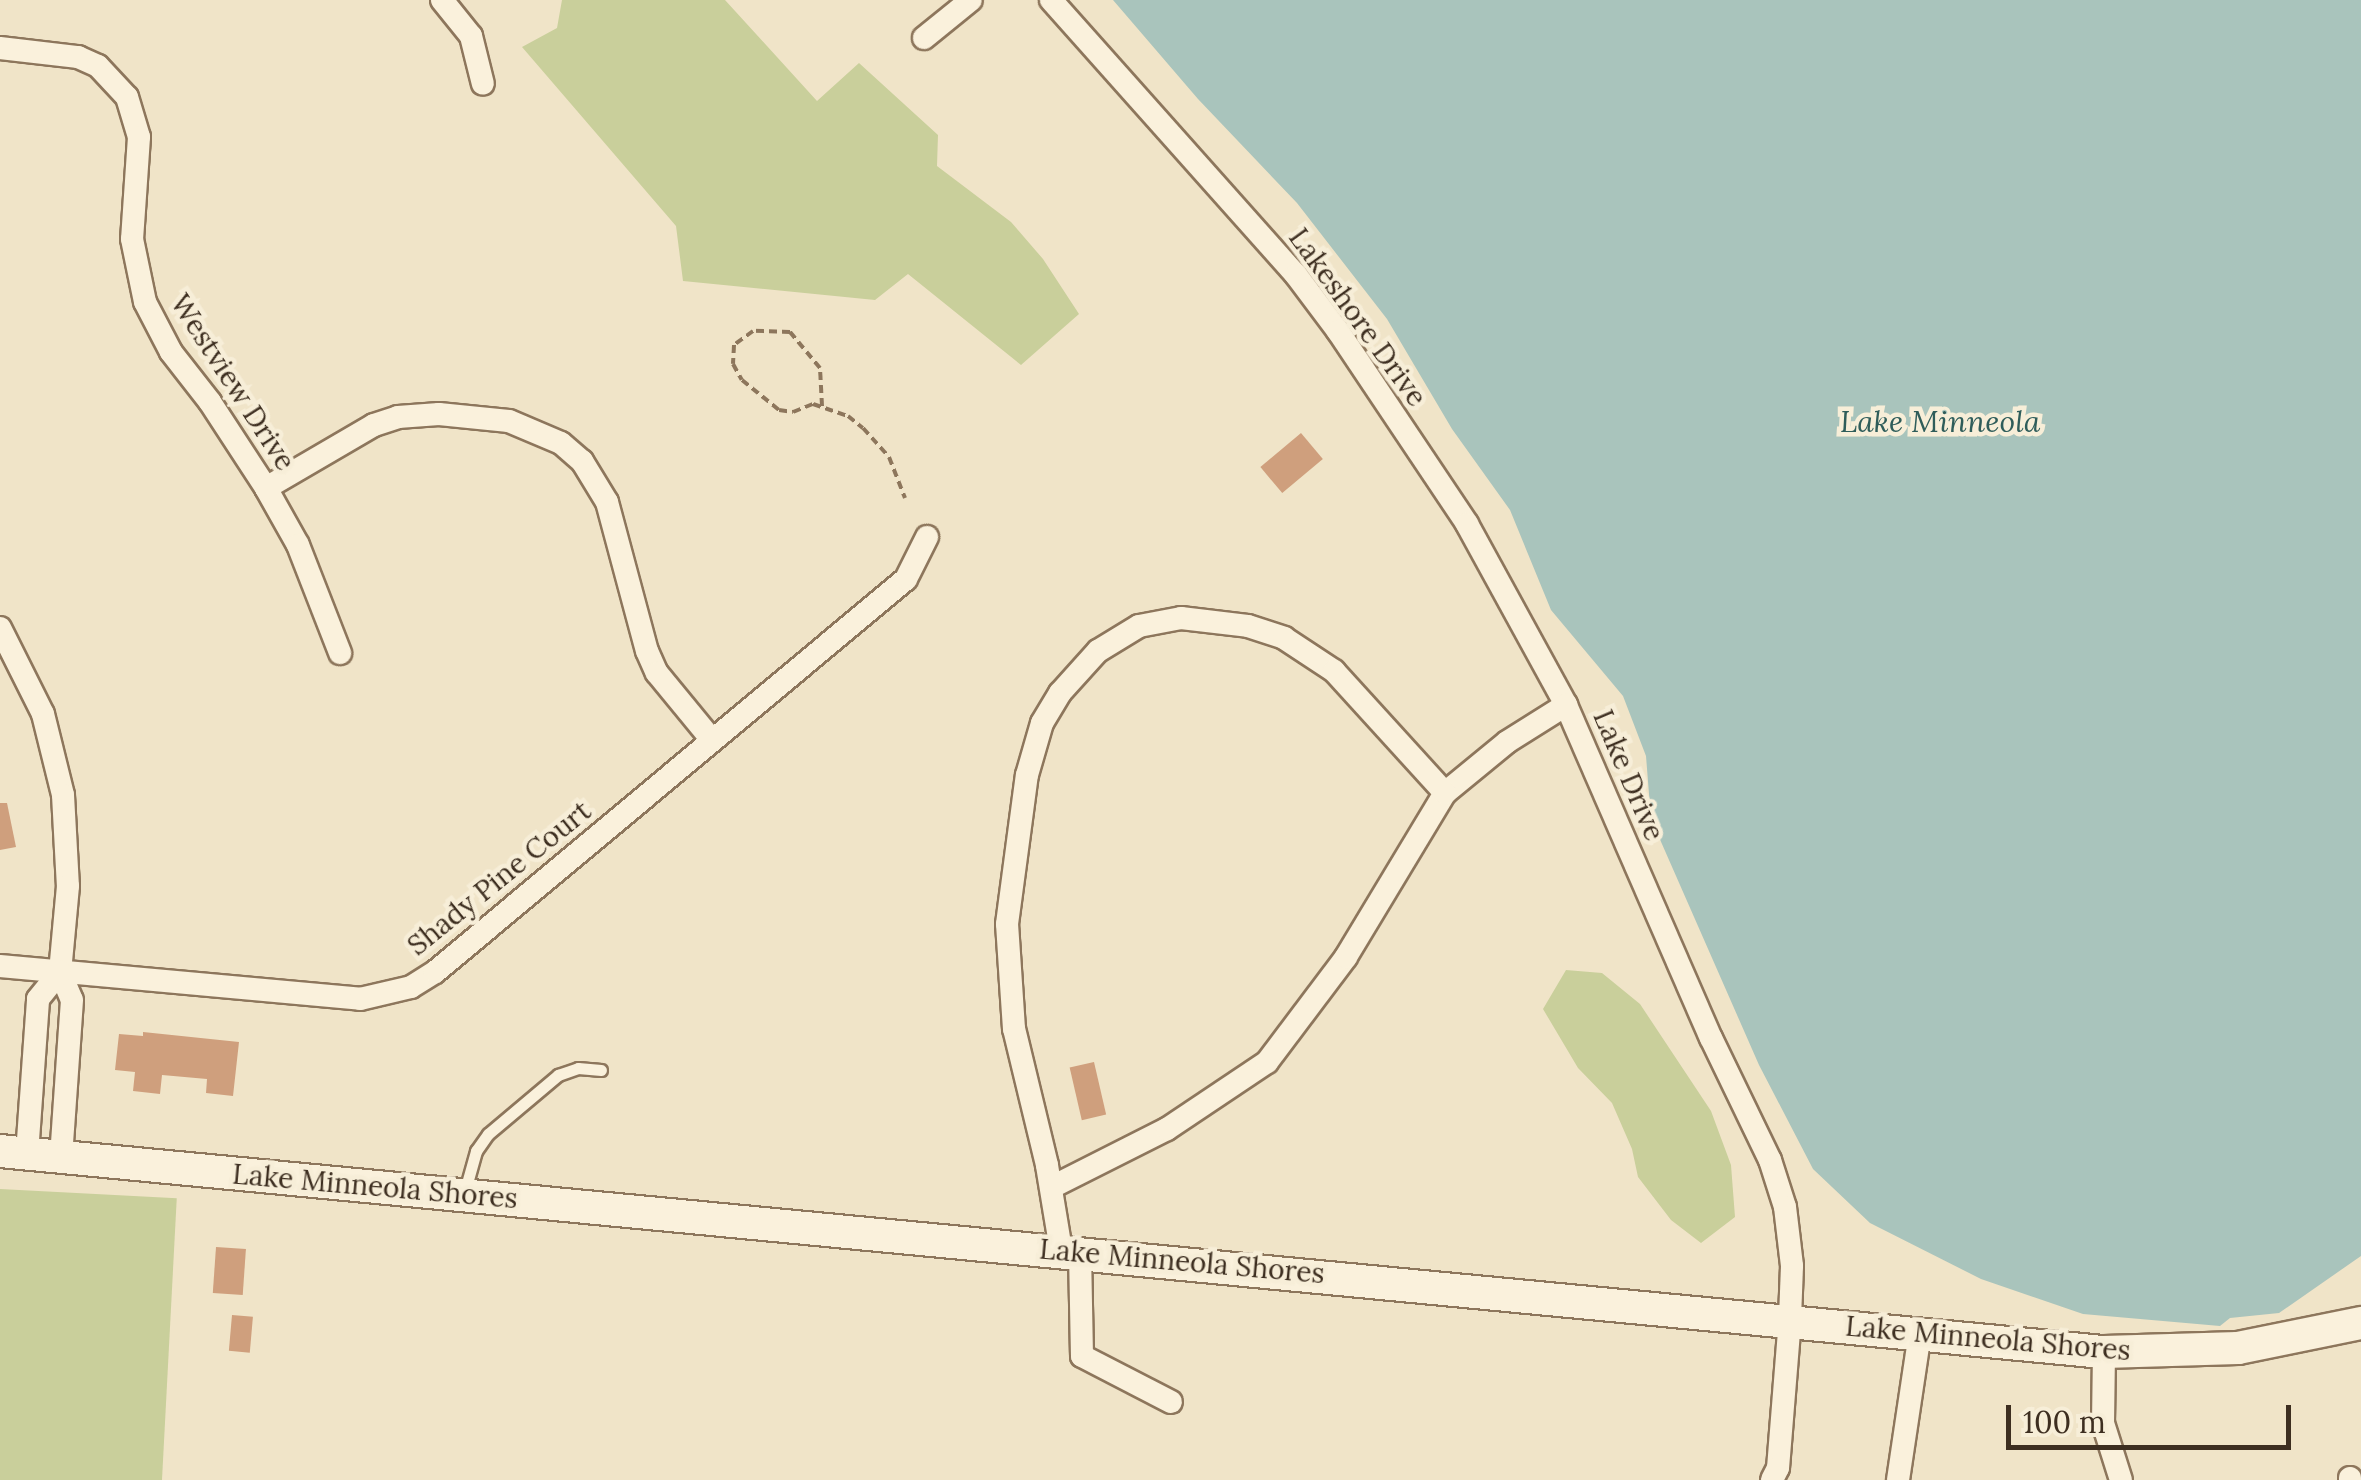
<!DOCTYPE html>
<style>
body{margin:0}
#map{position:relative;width:2361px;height:1480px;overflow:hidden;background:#f0e4c8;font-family:Lora,serif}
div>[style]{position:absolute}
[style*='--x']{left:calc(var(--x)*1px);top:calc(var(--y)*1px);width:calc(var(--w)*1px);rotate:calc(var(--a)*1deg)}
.green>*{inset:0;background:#c9cf9b;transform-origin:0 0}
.water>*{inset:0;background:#a9c4bc}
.building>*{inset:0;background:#cf9f7d;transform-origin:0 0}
.path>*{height:4px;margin-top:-2px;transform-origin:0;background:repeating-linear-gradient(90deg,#8d765c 0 8px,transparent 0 13px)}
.roads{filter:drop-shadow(2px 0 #8d765c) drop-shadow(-2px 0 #8d765c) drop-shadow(0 2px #8d765c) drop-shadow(0 -2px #8d765c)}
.lane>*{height:11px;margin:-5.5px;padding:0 5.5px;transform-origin:5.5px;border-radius:5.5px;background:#faf1dc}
.street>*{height:22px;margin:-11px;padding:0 11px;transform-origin:11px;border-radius:11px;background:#faf1dc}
.secondary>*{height:32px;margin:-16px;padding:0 16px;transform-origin:16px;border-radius:16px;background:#faf1dc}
span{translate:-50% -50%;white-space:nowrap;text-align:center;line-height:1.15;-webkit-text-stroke:9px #f7eed8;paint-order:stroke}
.street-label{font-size:28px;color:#3d2e20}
.water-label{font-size:30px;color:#2f5d5a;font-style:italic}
.scale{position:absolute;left:2006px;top:1405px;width:285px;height:45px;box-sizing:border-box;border:5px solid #3d2e20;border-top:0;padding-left:12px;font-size:30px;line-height:35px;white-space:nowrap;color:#3d2e20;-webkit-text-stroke:8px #f7eed8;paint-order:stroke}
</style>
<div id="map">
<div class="green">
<div style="clip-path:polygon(562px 0,725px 0,817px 101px,859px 63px,938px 135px,937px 166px,1011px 222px,1043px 259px,1079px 314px,1021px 365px,908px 274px,875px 300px,683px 281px,676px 226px,522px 47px,557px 28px)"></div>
<div style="clip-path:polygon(1566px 970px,1602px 973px,1640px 1004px,1711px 1111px,1731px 1165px,1735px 1217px,1701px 1243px,1671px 1220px,1638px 1177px,1632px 1149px,1612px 1103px,1578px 1068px,1543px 1009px)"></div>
<div style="left:0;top:1189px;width:177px;height:291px;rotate:3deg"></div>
</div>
<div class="water">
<div style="clip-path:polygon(1113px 0,2361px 0,2361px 1256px,2279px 1313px,2230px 1318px,2220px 1326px,2083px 1314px,1981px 1279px,1870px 1223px,1813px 1169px,1759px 1065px,1651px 819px,1646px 756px,1623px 696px,1551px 610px,1510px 510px,1452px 429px,1387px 319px,1297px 203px,1198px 99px)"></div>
</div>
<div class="building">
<div style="left:1301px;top:433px;width:34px;height:53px;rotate:50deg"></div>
<div style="clip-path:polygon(0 803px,7px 803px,16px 847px,0 850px)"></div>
<div style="clip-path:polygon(143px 1032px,239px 1042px,233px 1096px,206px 1093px,207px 1079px,162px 1075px,160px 1094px,133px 1091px,135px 1072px,115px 1070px,119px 1034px,143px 1036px)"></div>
<div style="left:1094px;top:1062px;width:54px;height:25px;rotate:77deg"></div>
<div style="left:216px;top:1247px;width:30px;height:46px;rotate:4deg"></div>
<div style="left:232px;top:1315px;width:21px;height:36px;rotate:5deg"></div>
</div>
<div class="path">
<div style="--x:822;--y:406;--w:38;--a:-93"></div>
<div style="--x:820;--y:368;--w:47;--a:-129.8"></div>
<div style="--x:790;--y:332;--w:37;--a:-178"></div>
<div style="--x:753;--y:331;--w:24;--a:144"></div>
<div style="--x:734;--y:345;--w:19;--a:93"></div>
<div style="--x:733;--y:364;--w:18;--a:61"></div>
<div style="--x:742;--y:380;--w:48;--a:39"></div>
<div style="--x:779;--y:410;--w:14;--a:8"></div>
<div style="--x:793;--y:412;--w:22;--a:-22"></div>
<div style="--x:813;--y:404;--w:37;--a:19"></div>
<div style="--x:848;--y:416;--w:19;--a:39"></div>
<div style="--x:863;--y:428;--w:39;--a:48"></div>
<div style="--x:889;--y:457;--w:44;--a:68.7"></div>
</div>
<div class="roads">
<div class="lane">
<div style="--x:464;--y:1194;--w:45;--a:-74.4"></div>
<div style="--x:476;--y:1151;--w:21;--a:-55"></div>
<div style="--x:488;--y:1134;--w:92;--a:-40.1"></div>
<div style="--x:558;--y:1075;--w:21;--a:-19"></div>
<div style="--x:578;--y:1068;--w:23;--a:5"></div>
</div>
<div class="street">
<div style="--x:442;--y:0;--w:46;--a:51.1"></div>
<div style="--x:471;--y:36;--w:49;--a:76"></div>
<div style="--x:1051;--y:0;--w:368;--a:48.3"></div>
<div style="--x:1296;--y:275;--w:70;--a:53.1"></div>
<div style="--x:1338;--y:331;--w:232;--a:56.2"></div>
<div style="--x:1467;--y:524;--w:206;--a:61.3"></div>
<div style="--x:1566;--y:705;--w:363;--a:66.5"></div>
<div style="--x:1711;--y:1038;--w:136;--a:64.2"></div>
<div style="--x:1770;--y:1160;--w:49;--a:72.3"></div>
<div style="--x:1785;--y:1207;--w:59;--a:83.2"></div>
<div style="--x:1792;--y:1266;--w:53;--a:92.2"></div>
<div style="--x:1790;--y:1319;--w:149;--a:94.6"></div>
<div style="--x:1778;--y:1468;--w:13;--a:117"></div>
<div style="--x:924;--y:38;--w:60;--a:-39"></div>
<div style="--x:0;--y:48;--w:79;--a:6.6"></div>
<div style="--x:78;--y:57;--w:22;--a:24"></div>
<div style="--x:98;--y:66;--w:42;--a:46.9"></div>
<div style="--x:127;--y:97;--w:42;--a:73.3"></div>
<div style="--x:139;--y:137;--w:102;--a:93.9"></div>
<div style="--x:132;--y:239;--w:64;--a:78.3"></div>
<div style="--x:145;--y:302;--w:56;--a:62.5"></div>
<div style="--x:171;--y:352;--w:63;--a:52"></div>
<div style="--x:210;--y:402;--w:103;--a:56.9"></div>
<div style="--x:266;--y:488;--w:65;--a:60.7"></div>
<div style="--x:298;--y:545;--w:116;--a:68.7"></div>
<div style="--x:266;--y:488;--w:125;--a:-30.3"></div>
<div style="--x:374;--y:425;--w:25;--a:-18"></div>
<div style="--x:398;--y:417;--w:41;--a:-4.2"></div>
<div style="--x:439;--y:414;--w:70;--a:5.7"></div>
<div style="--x:509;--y:421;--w:56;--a:22.9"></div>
<div style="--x:561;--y:443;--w:28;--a:41"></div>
<div style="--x:582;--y:461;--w:48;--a:58.6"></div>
<div style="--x:607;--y:502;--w:154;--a:75"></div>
<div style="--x:647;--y:651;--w:24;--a:66"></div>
<div style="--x:657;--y:673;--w:87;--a:50.6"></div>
<div style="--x:0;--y:628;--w:96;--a:63.4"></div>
<div style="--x:43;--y:714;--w:83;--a:76.1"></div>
<div style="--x:63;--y:795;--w:91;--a:86.9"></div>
<div style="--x:68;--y:886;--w:86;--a:95.3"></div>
<div style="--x:60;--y:972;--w:30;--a:67"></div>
<div style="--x:72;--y:1000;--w:157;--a:94"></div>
<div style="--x:0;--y:966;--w:362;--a:5.2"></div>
<div style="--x:360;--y:999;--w:52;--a:-13.2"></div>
<div style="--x:411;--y:987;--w:28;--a:-32"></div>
<div style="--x:435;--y:972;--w:613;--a:-39.84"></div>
<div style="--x:906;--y:579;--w:47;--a:-63.4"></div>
<div style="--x:27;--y:1154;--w:155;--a:-85.9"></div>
<div style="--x:38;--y:999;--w:35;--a:-51"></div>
<div style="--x:1052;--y:1187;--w:129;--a:-26.8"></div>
<div style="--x:1167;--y:1129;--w:120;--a:-33.8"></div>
<div style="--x:1267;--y:1062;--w:131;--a:-53"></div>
<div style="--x:1346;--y:957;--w:192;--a:-58.9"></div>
<div style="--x:1445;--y:793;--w:80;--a:-39.4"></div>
<div style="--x:1507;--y:742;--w:70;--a:-32.1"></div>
<div style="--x:1061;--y:1250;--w:86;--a:-99.4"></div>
<div style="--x:1047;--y:1165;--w:140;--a:-103.6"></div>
<div style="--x:1014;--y:1029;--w:105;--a:-93.8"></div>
<div style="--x:1007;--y:924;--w:150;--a:-82.4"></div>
<div style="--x:1027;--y:775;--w:54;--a:-73.9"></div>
<div style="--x:1042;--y:723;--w:35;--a:-59"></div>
<div style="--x:1060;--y:693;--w:57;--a:-47.9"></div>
<div style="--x:1098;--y:651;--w:48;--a:-31.4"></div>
<div style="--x:1139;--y:626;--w:43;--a:-10.8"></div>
<div style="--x:1181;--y:618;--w:67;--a:6.8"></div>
<div style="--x:1248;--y:626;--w:38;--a:18"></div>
<div style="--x:1284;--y:638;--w:60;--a:33.4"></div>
<div style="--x:1334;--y:671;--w:165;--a:47.7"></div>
<div style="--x:1080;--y:1252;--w:104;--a:88.9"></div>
<div style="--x:1082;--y:1356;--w:100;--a:27.3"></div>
<div style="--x:2104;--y:1352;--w:71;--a:90.8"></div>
<div style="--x:2103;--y:1423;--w:60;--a:72.5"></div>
<div style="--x:2350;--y:1478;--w:2;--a:90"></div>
<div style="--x:1898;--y:1480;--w:150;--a:-81.5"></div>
</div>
<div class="secondary">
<div style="--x:0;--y:1151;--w:2114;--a:5.46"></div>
<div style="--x:2104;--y:1352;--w:134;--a:-1.7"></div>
<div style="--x:2238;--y:1348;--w:126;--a:-11.5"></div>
</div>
</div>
<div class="street-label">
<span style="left:1358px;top:317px;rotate:54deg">Lakeshore Drive</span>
<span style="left:233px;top:382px;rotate:57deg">Westview Drive</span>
<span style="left:1629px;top:775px;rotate:67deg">Lake Drive</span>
<span style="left:499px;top:878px;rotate:-39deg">Shady Pine Court</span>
<span style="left:375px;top:1186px;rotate:5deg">Lake Minneola Shores</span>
<span style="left:1182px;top:1261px;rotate:5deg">Lake Minneola Shores</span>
<span style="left:1988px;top:1338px;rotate:5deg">Lake Minneola Shores</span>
</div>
<div class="water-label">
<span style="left:1940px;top:421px">Lake Minneola</span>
</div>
<div class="scale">100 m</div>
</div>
